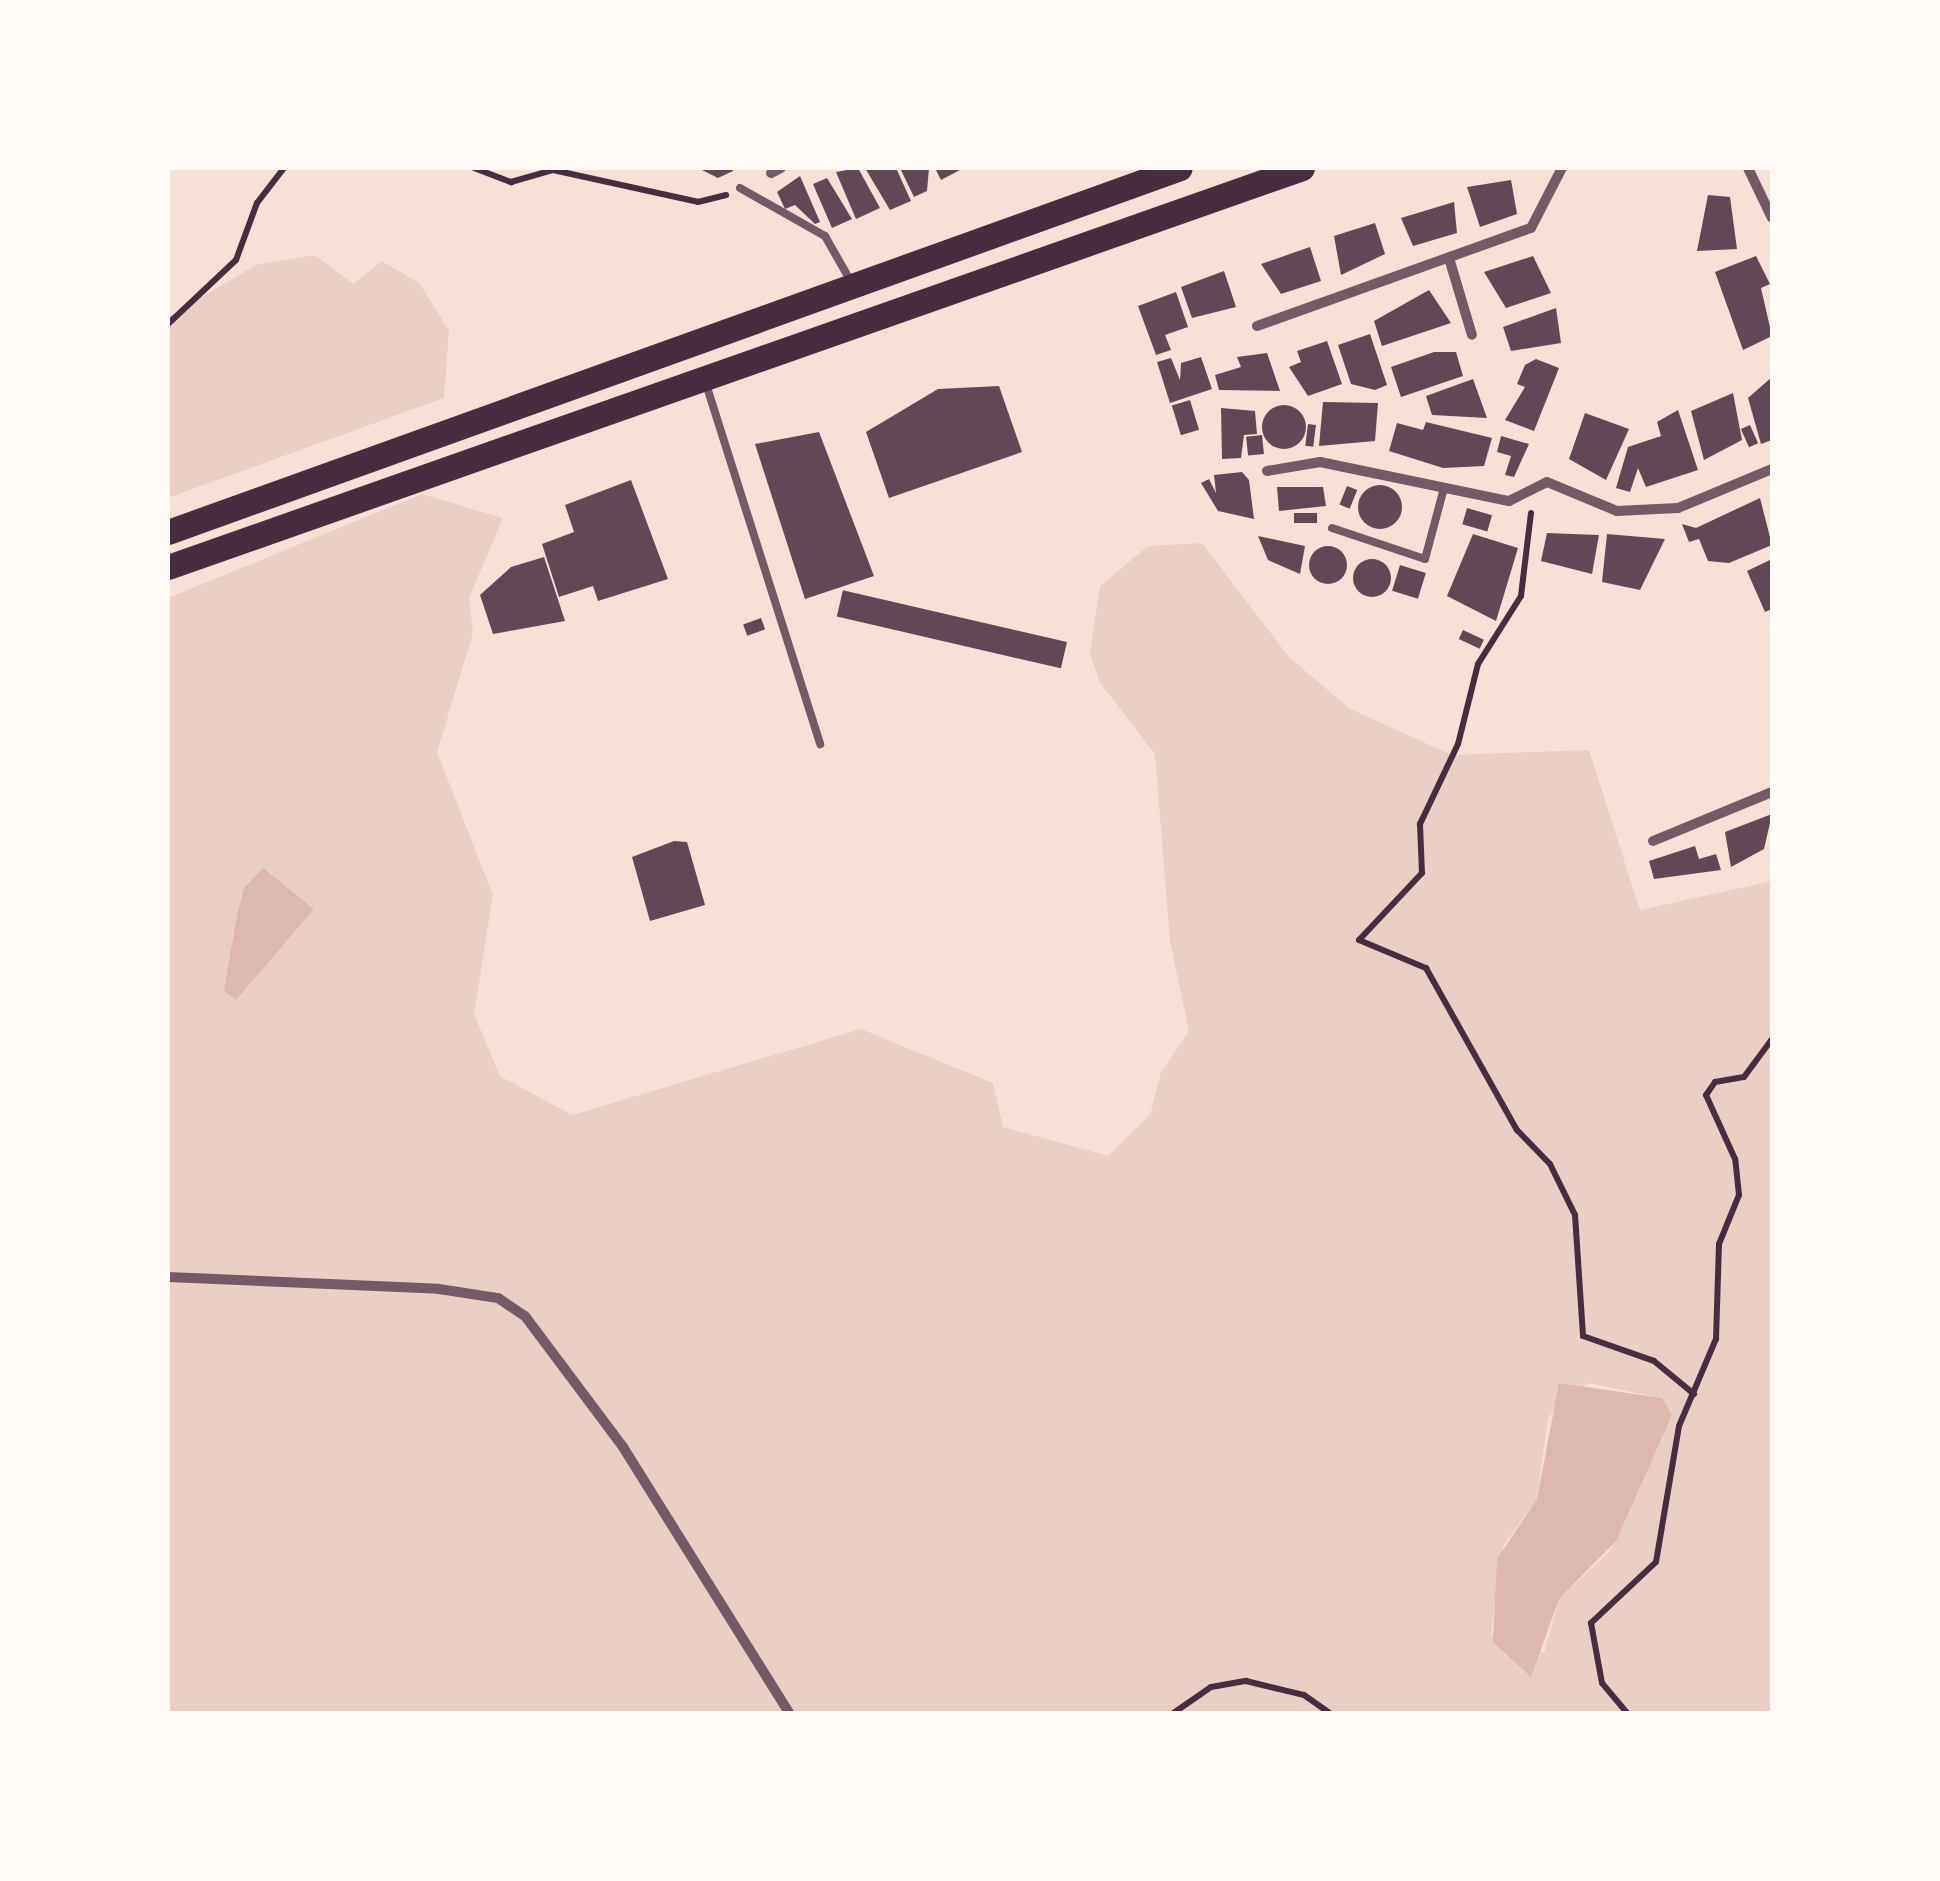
<!DOCTYPE html>
<style>
body{margin:0}
#map{position:relative;width:1940px;height:1881px;overflow:hidden;background:#f7e1d7;font-family:"Noto Sans",sans-serif}
div>[style]{position:absolute}
[style*='--x']{left:calc(var(--x)*1px);top:calc(var(--y)*1px);width:calc(var(--w)*1px);rotate:calc(var(--a)*1deg)}
.green>*{inset:0;background:#ebcfc5}
.water>*{inset:0;background:#dcb8b0}
.building>*{inset:0;background:#644757;transform-origin:0 0}
.round{border-radius:50%}
.path>*{height:6px;margin:-3px;padding:0 3px;transform-origin:3px;border-radius:3px;background:#4a2c40}
.service>*{height:8px;margin:-4px;padding:0 4px;transform-origin:4px;border-radius:4px;background:#755966}
.minor>*{height:10px;margin:-5px;padding:0 5px;transform-origin:5px;border-radius:5px;background:#755966}
.primary>*{height:25px;margin:-12.5px;padding:0 12.5px;transform-origin:12.5px;border-radius:12.5px;background:#4a2c40}
span{translate:-50% -50%;white-space:nowrap;text-align:center;line-height:1.15;-webkit-text-stroke:8px #fffaf5;paint-order:stroke}
.frame{position:absolute;inset:0;border:170px solid #fffaf5;pointer-events:none}
</style>
<div id="map">
<div class="green">
<div style="clip-path:polygon(315px 255px,353px 284px,382px 261px,420px 284px,449px 331px,444px 398px,168px 498px,168px 317px,256px 265px)"></div>
<div style="clip-path:polygon(evenodd,422px 494px,503px 518px,469px 598px,473px 633px,437px 752px,493px 895px,474px 1014px,500px 1076px,572px 1115px,861px 1029px,993px 1083px,1003px 1127px,1108px 1156px,1150px 1115px,1161px 1072px,1189px 1031px,1170px 941px,1155px 754px,1100px 683px,1090px 653px,1100px 586px,1148px 546px,1202px 543px,1289px 657px,1350px 709px,1452px 755px,1589px 750px,1640px 910px,1772px 881px,1772px 1713px,168px 1714px,168px 598px,422px 494px,1588px 1383px,1661px 1398px,1672px 1415px,1610px 1551px,1559px 1599px,1544px 1653px,1491px 1633px,1503px 1546px,1537px 1499px,1548px 1417px,1588px 1383px)"></div>
</div>
<div class="water">
<div style="clip-path:polygon(263px 868px,314px 909px,236px 1000px,224px 991px,237px 915px,244px 888px)"></div>
<div style="clip-path:polygon(1559px 1383px,1662px 1398px,1672px 1415px,1616px 1541px,1559px 1599px,1531px 1677px,1493px 1642px,1497px 1559px,1537px 1499px)"></div>
</div>
<div class="building">
<div style="clip-path:polygon(698px 168px,732px 168px,733px 171px,718px 178px)"></div>
<div style="clip-path:polygon(858px 168px,880px 208px,856px 219px,836px 172px)"></div>
<div style="clip-path:polygon(865px 168px,896px 168px,911px 201px,890px 210px)"></div>
<div style="clip-path:polygon(900px 168px,929px 168px,927px 191px,914px 197px)"></div>
<div style="clip-path:polygon(935px 168px,959px 168px,960px 170px,941px 180px)"></div>
<div style="clip-path:polygon(800px 176px,820px 222px,815px 224px,795px 205px,785px 209px,777px 192px)"></div>
<div style="clip-path:polygon(827px 178px,852px 219px,832px 228px,813px 184px)"></div>
<div style="clip-path:polygon(1511px 180px,1517px 214px,1480px 227px,1467px 187px)"></div>
<div style="clip-path:polygon(1708px 195px,1730px 197px,1737px 249px,1697px 251px)"></div>
<div style="clip-path:polygon(1454px 202px,1457px 233px,1413px 246px,1401px 218px)"></div>
<div style="clip-path:polygon(1375px 223px,1385px 254px,1341px 275px,1334px 236px)"></div>
<div style="clip-path:polygon(1310px 247px,1321px 281px,1281px 294px,1261px 264px)"></div>
<div style="clip-path:polygon(1533px 256px,1551px 293px,1506px 308px,1484px 272px)"></div>
<div style="clip-path:polygon(1756px 256px,1770px 284px,1761px 288px,1772px 336px,1743px 350px,1715px 272px)"></div>
<div style="clip-path:polygon(1224px 271px,1236px 307px,1192px 318px,1181px 287px)"></div>
<div style="clip-path:polygon(1429px 290px,1451px 323px,1382px 346px,1374px 321px)"></div>
<div style="clip-path:polygon(1176px 292px,1188px 327px,1165px 335px,1171px 350px,1156px 355px,1138px 306px)"></div>
<div style="clip-path:polygon(1556px 308px,1561px 343px,1511px 351px,1503px 327px)"></div>
<div style="clip-path:polygon(1370px 334px,1387px 385px,1375px 390px,1351px 384px,1338px 345px)"></div>
<div style="clip-path:polygon(1327px 341px,1342px 384px,1308px 396px,1289px 367px,1301px 362px,1297px 351px)"></div>
<div style="clip-path:polygon(1434px 352px,1456px 352px,1463px 376px,1401px 397px,1391px 367px)"></div>
<div style="clip-path:polygon(1267px 353px,1280px 391px,1219px 390px,1215px 375px,1241px 367px,1237px 357px)"></div>
<div style="clip-path:polygon(1201px 357px,1212px 389px,1170px 403px,1157px 362px,1171px 358px,1180px 380px,1181px 363px)"></div>
<div style="clip-path:polygon(1536px 359px,1559px 368px,1534px 431px,1505px 420px,1525px 387px,1517px 384px,1525px 365px)"></div>
<div style="clip-path:polygon(1772px 377px,1772px 440px,1761px 444px,1748px 398px)"></div>
<div style="clip-path:polygon(1473px 379px,1487px 418px,1432px 415px,1426px 396px)"></div>
<div style="clip-path:polygon(999px 386px,1022px 452px,889px 498px,866px 432px,938px 389px)"></div>
<div style="clip-path:polygon(1733px 393px,1742px 440px,1704px 460px,1691px 411px)"></div>
<div style="left:1190px;top:400px;width:31px;height:19px;rotate:73deg"></div>
<div style="clip-path:polygon(1323px 402px,1378px 403px,1375px 441px,1319px 446px)"></div>
<div class="round" style="left:1262px;top:405px;width:44px;height:44px"></div>
<div style="clip-path:polygon(1221px 408px,1255px 411px,1257px 434px,1244px 435px,1241px 458px,1222px 459px)"></div>
<div style="clip-path:polygon(1678px 410px,1698px 470px,1646px 487px,1638px 468px,1630px 492px,1616px 488px,1628px 447px,1661px 436px,1657px 422px)"></div>
<div style="clip-path:polygon(1585px 413px,1629px 429px,1606px 480px,1569px 459px)"></div>
<div style="clip-path:polygon(1426px 422px,1492px 438px,1484px 466px,1443px 468px,1389px 451px,1397px 423px,1423px 430px)"></div>
<div style="left:1308px;top:424px;width:8px;height:22px;rotate:7deg"></div>
<div style="left:1750px;top:425px;width:20px;height:10px;rotate:66deg"></div>
<div style="clip-path:polygon(819px 432px,874px 576px,805px 599px,755px 444px)"></div>
<div style="left:1262px;top:435px;width:19px;height:16px;rotate:84deg"></div>
<div style="clip-path:polygon(1501px 436px,1529px 444px,1514px 477px,1505px 475px,1511px 456px,1497px 452px)"></div>
<div style="clip-path:polygon(1242px 472px,1249px 480px,1254px 519px,1218px 511px,1201px 483px,1209px 479px,1216px 493px,1214px 475px)"></div>
<div style="clip-path:polygon(631px 480px,668px 579px,598px 601px,593px 586px,559px 597px,542px 544px,574px 532px,565px 505px)"></div>
<div class="round" style="left:1358px;top:485px;width:44px;height:44px"></div>
<div style="left:1347px;top:486px;width:11px;height:20px;rotate:22deg"></div>
<div style="clip-path:polygon(1277px 487px,1323px 487px,1326px 506px,1279px 511px)"></div>
<div style="clip-path:polygon(1760px 498px,1772px 545px,1729px 563px,1708px 561px,1699px 539px,1689px 542px,1682px 524px,1696px 528px)"></div>
<div style="left:1467px;top:508px;width:26px;height:17px;rotate:16deg"></div>
<div style="left:1317px;top:513px;width:10px;height:23px;rotate:90deg"></div>
<div style="clip-path:polygon(1547px 533px,1599px 535px,1592px 574px,1541px 561px)"></div>
<div style="clip-path:polygon(1473px 534px,1518px 548px,1496px 621px,1447px 596px)"></div>
<div style="clip-path:polygon(1607px 534px,1665px 539px,1640px 590px,1602px 582px)"></div>
<div style="clip-path:polygon(1258px 536px,1305px 546px,1300px 574px,1268px 560px)"></div>
<div class="round" style="left:1309px;top:546px;width:38px;height:38px"></div>
<div style="clip-path:polygon(544px 557px,565px 621px,493px 634px,480px 595px,511px 567px)"></div>
<div style="clip-path:polygon(1772px 559px,1772px 609px,1765px 612px,1747px 571px)"></div>
<div class="round" style="left:1353px;top:559px;width:38px;height:38px"></div>
<div style="left:1400px;top:565px;width:27px;height:27px;rotate:17deg"></div>
<div style="left:761px;top:618px;width:12px;height:19px;rotate:70deg"></div>
<div style="left:1463px;top:630px;width:23px;height:10px;rotate:25deg"></div>
<div style="left:1067px;top:642px;width:27px;height:230px;rotate:103deg"></div>
<div style="clip-path:polygon(1772px 814px,1764px 849px,1731px 867px,1725px 832px)"></div>
<div style="clip-path:polygon(674px 841px,687px 842px,705px 905px,650px 921px,632px 857px)"></div>
<div style="clip-path:polygon(1695px 846px,1699px 859px,1716px 854px,1721px 870px,1654px 879px,1649px 861px)"></div>
</div>
<div class="path">
<div style="--x:474;--y:168;--w:40;--a:21"></div>
<div style="--x:511;--y:182;--w:44;--a:-15.9"></div>
<div style="--x:553;--y:170;--w:148;--a:12.4"></div>
<div style="--x:698;--y:202;--w:29;--a:-14"></div>
<div style="--x:168;--y:324;--w:93;--a:-43.3"></div>
<div style="--x:236;--y:260;--w:61;--a:-69.8"></div>
<div style="--x:257;--y:203;--w:44;--a:-52.4"></div>
<div style="--x:1531;--y:513;--w:84;--a:96.9"></div>
<div style="--x:1521;--y:596;--w:80;--a:122.3"></div>
<div style="--x:1478;--y:664;--w:82;--a:104"></div>
<div style="--x:1458;--y:744;--w:89;--a:115.4"></div>
<div style="--x:1420;--y:824;--w:49;--a:87.7"></div>
<div style="--x:1422;--y:873;--w:92;--a:133.2"></div>
<div style="--x:1359;--y:940;--w:73;--a:22.7"></div>
<div style="--x:1426;--y:968;--w:186;--a:60.7"></div>
<div style="--x:1517;--y:1130;--w:47;--a:45.9"></div>
<div style="--x:1550;--y:1164;--w:57;--a:63.9"></div>
<div style="--x:1575;--y:1215;--w:121;--a:86.2"></div>
<div style="--x:1583;--y:1336;--w:75;--a:19.4"></div>
<div style="--x:1654;--y:1361;--w:52;--a:39.5"></div>
<div style="--x:1172;--y:1714;--w:47;--a:-34.7"></div>
<div style="--x:1211;--y:1687;--w:36;--a:-10"></div>
<div style="--x:1246;--y:1681;--w:60;--a:13.6"></div>
<div style="--x:1304;--y:1695;--w:33;--a:35"></div>
<div style="--x:1628;--y:1714;--w:40;--a:-130"></div>
<div style="--x:1602;--y:1683;--w:61;--a:-100.4"></div>
<div style="--x:1591;--y:1623;--w:89;--a:-43.2"></div>
<div style="--x:1656;--y:1562;--w:138;--a:-80.4"></div>
<div style="--x:1679;--y:1426;--w:95;--a:-67"></div>
<div style="--x:1716;--y:1339;--w:95;--a:-88.2"></div>
<div style="--x:1719;--y:1244;--w:53;--a:-67.8"></div>
<div style="--x:1739;--y:1195;--w:36;--a:-96"></div>
<div style="--x:1735;--y:1159;--w:70;--a:-114.4"></div>
<div style="--x:1706;--y:1095;--w:16;--a:-55"></div>
<div style="--x:1715;--y:1082;--w:29;--a:-10"></div>
<div style="--x:1744;--y:1077;--w:47;--a:-53.6"></div>
</div>
<div class="service">
<div style="--x:740;--y:188;--w:98;--a:29.5"></div>
<div style="--x:825;--y:236;--w:51;--a:60.4"></div>
<div style="--x:706;--y:384;--w:378;--a:72.4"></div>
<div style="--x:1332;--y:528;--w:98;--a:18.4"></div>
<div style="--x:1425;--y:559;--w:69;--a:-75"></div>
</div>
<div class="minor">
<div style="--x:1748;--y:168;--w:55;--a:64.4"></div>
<div style="--x:771;--y:173;--w:11;--a:-27"></div>
<div style="--x:1449;--y:258;--w:80;--a:73.4"></div>
<div style="--x:1257;--y:326;--w:291;--a:-19.7"></div>
<div style="--x:1531;--y:228;--w:68;--a:-62.7"></div>
<div style="--x:1267;--y:471;--w:54;--a:-9.6"></div>
<div style="--x:1320;--y:462;--w:193;--a:11.7"></div>
<div style="--x:1509;--y:501;--w:42;--a:-26.6"></div>
<div style="--x:1547;--y:482;--w:76;--a:22.5"></div>
<div style="--x:1617;--y:511;--w:61;--a:-2.8"></div>
<div style="--x:1678;--y:508;--w:102;--a:-22.5"></div>
<div style="--x:1653;--y:841;--w:129;--a:-22.4"></div>
<div style="--x:168;--y:1277;--w:271;--a:2.5"></div>
<div style="--x:439;--y:1289;--w:60;--a:8.7"></div>
<div style="--x:498;--y:1298;--w:32;--a:34"></div>
<div style="--x:525;--y:1316;--w:164;--a:53.2"></div>
<div style="--x:623;--y:1447;--w:315;--a:58"></div>
</div>
<div class="primary">
<div style="--x:168;--y:532;--w:1075;--a:-19.78"></div>
<div style="--x:168;--y:567;--w:1202;--a:-19.38"></div>
</div>
<div class="frame"></div>
</div>
